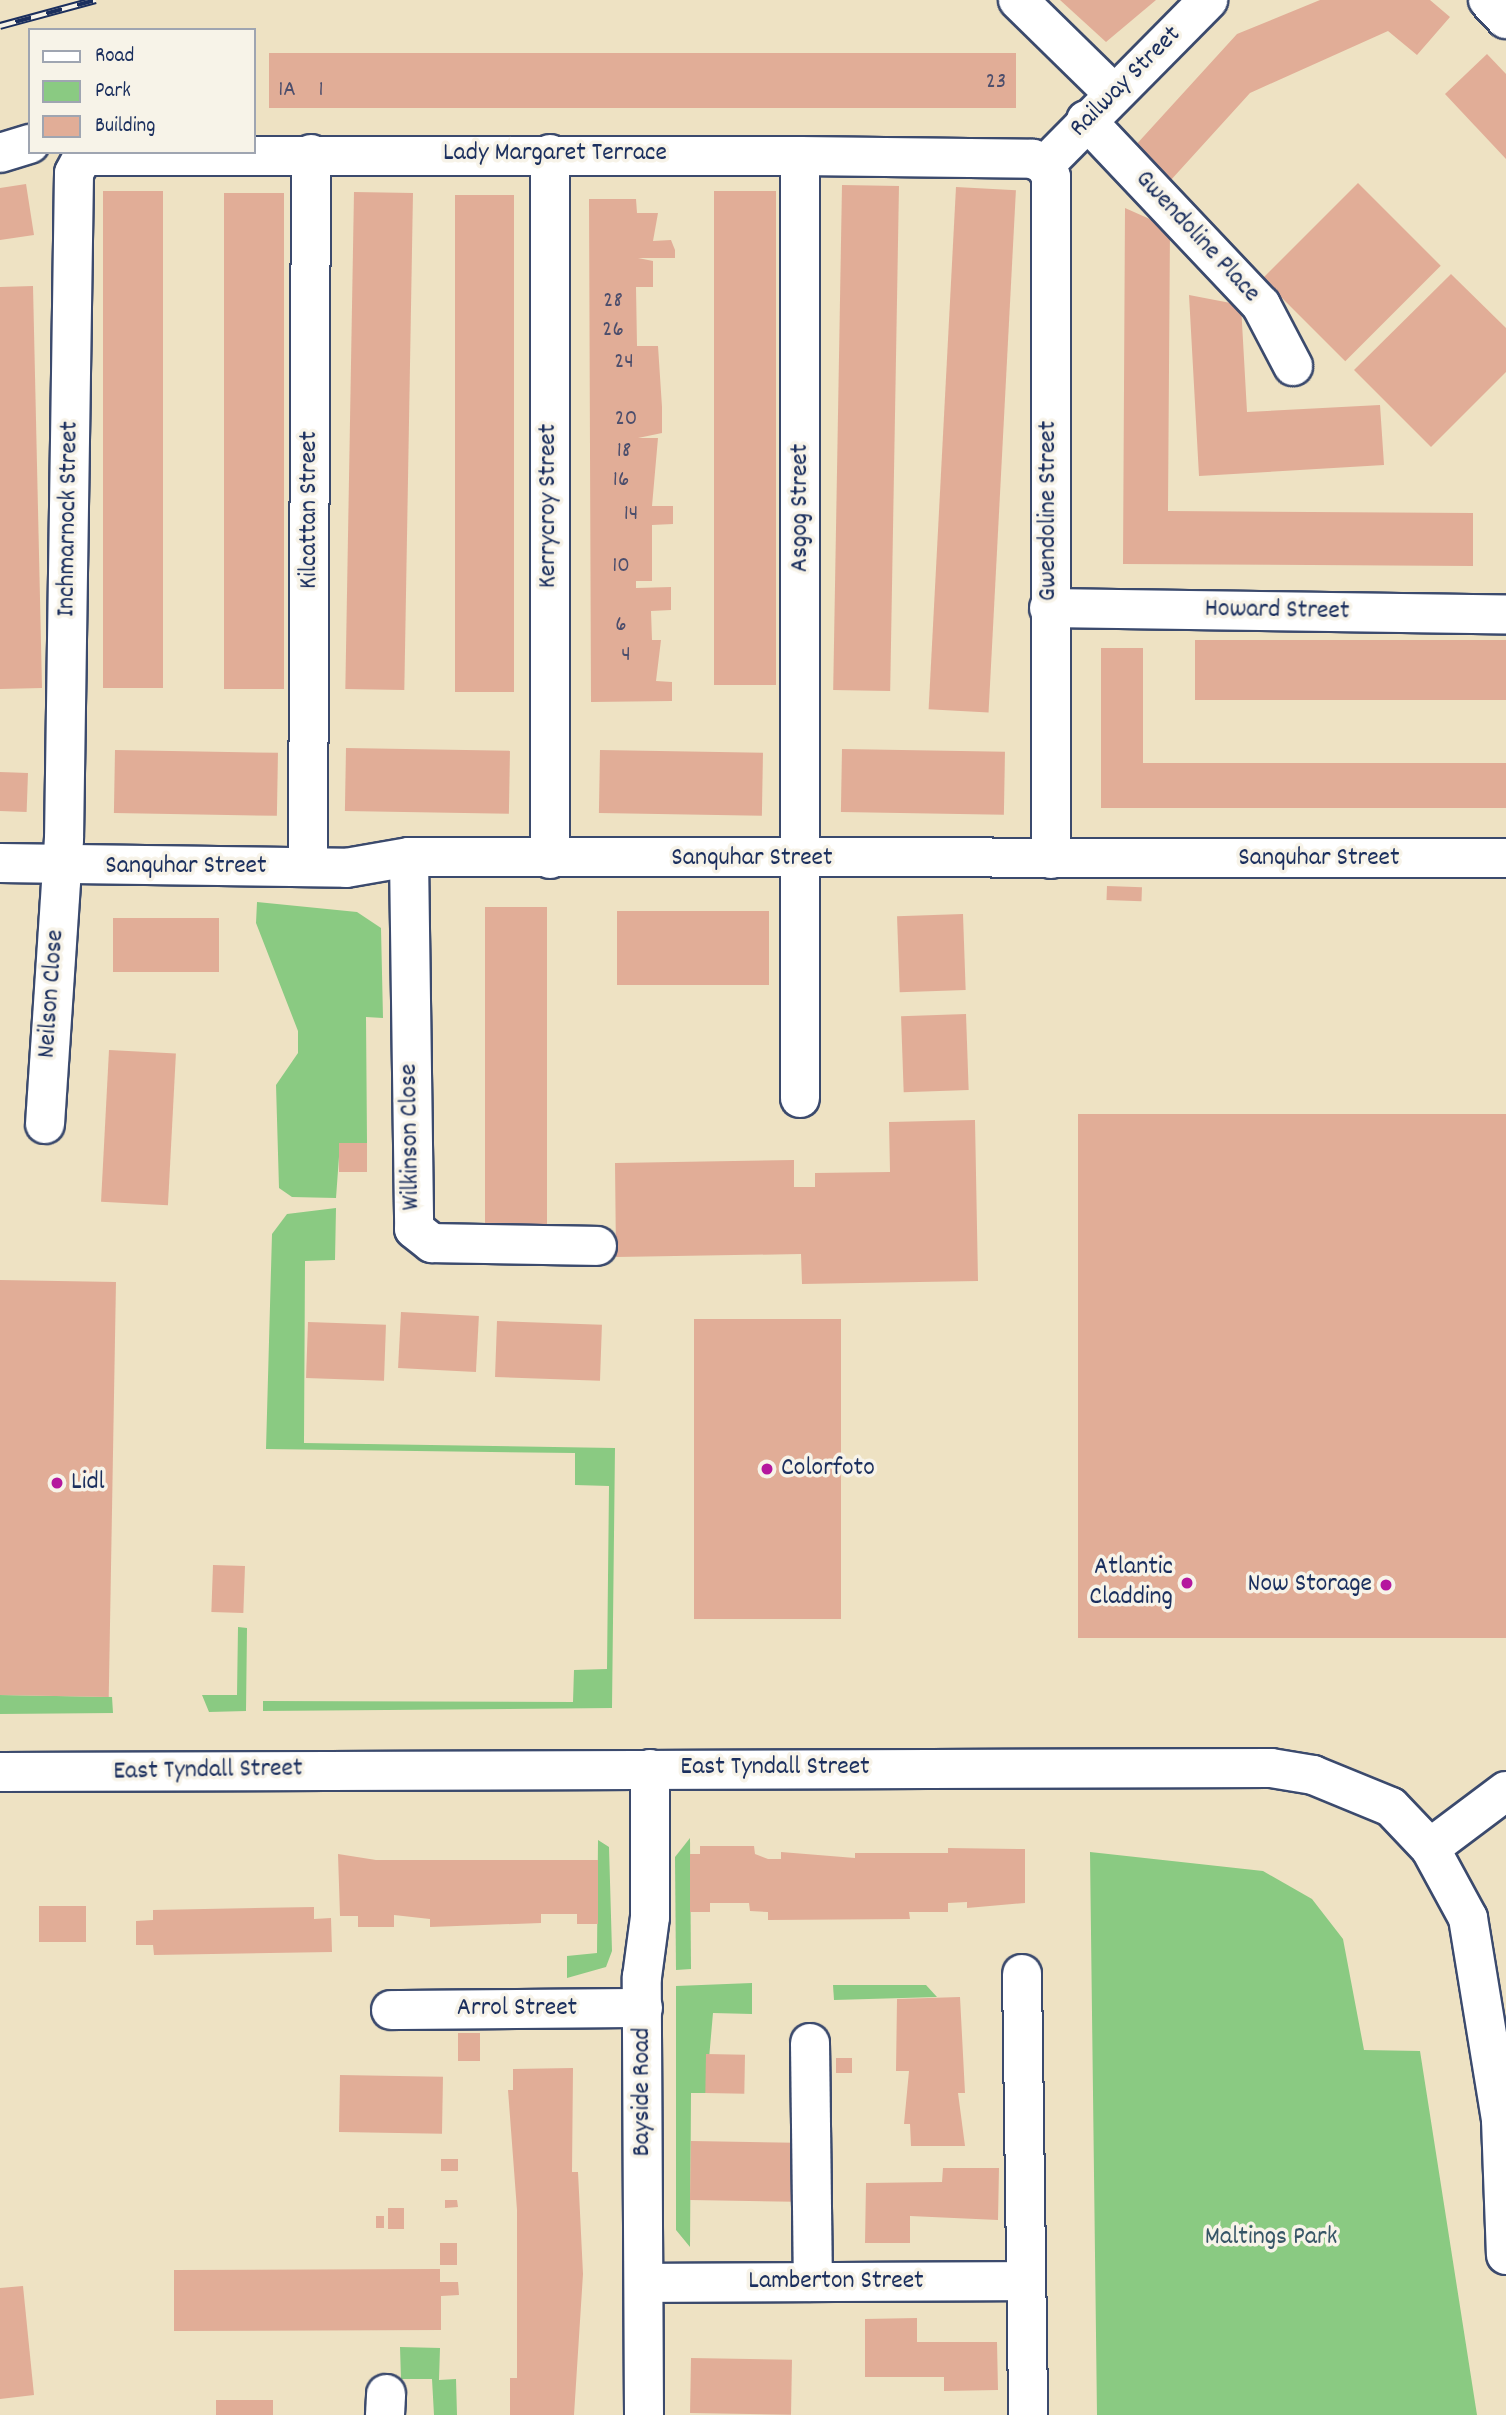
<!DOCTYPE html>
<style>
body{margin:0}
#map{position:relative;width:1506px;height:2415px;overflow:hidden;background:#eee2c3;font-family:Dekko,sans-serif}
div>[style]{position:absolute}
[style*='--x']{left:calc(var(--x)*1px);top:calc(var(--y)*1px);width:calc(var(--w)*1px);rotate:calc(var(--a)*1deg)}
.green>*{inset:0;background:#8aca82}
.building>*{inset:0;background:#e1ad97;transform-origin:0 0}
.roads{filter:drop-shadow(2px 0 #3b4a6d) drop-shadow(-2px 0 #3b4a6d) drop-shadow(0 2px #3b4a6d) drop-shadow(0 -2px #3b4a6d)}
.minor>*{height:38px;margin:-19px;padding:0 19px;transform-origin:19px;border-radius:19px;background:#fff}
.rail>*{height:8px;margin-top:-4px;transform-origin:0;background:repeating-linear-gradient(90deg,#f7f3e8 0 16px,#1b2f5e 0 32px);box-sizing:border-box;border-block:2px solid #1b2f5e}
.dots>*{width:19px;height:19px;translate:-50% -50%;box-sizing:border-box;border:4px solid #f7f3e8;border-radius:50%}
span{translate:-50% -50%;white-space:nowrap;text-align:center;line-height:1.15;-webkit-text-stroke:7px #f7f3e8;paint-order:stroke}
.number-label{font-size:23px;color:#4c4e6c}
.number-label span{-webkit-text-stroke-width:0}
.street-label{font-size:26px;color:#1b2f5e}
.poi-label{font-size:26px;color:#1b2f5e}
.left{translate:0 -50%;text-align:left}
.right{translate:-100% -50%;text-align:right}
.park-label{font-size:26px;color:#375667}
.legend{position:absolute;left:28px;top:28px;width:228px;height:126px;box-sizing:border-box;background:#f7f3e8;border:2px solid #9fa5b1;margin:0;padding:9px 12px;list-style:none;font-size:21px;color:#1b2f5e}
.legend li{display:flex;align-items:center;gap:14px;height:35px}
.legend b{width:35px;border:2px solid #9fa5b1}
</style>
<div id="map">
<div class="green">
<div style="clip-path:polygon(257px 902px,357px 912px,381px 928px,383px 1018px,366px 1017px,367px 1143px,340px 1143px,336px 1198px,292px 1197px,279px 1188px,276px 1085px,298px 1053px,298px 1031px,256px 923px)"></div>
<div style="clip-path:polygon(336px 1208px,335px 1260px,305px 1261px,304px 1443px,615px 1448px,612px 1708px,263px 1711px,263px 1701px,573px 1702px,574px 1670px,607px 1669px,609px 1486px,575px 1485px,575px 1453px,266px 1449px,272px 1234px,287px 1214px)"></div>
<div style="clip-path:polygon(238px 1627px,247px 1628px,246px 1711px,209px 1712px,202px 1695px,237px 1695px)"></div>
<div style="clip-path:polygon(0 1695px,112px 1697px,113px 1713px,0 1714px)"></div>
<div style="clip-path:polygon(690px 1838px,691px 1969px,676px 1970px,675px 1857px)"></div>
<div style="clip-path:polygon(598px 1840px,609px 1847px,612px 1951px,606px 1967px,567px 1978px,567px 1956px,597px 1953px)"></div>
<div style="clip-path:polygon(1090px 1852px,1263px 1871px,1312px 1899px,1343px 1939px,1364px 2050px,1420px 2051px,1477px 2415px,1097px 2415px)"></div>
<div style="clip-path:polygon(752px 1983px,752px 2014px,713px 2013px,706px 2093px,691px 2093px,690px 2247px,676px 2230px,676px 1986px)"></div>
<div style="clip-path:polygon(833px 1985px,926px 1985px,937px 1997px,834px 2000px)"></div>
<div style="clip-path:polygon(400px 2347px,440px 2348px,439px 2380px,456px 2379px,457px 2415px,434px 2415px,432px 2379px,401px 2379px)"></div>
</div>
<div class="building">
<div style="clip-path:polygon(1060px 0,1156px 0,1106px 42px)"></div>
<div style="clip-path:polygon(1320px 0,1430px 0,1450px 17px,1417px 55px,1388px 31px,1250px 93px,1170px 181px,1134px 147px,1237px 34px)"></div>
<div style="left:269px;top:53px;width:747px;height:55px"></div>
<div style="clip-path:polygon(1487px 54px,1506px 74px,1506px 159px,1445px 94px)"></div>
<div style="left:1358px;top:183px;width:117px;height:135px;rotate:45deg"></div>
<div style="clip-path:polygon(26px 184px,34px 235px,0 240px,0 188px)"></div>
<div style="left:842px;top:185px;width:57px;height:505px;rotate:1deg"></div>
<div style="left:956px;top:187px;width:60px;height:523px;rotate:3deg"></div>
<div style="left:103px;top:191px;width:60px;height:497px"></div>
<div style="left:714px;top:191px;width:62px;height:494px"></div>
<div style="left:354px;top:192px;width:59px;height:497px;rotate:1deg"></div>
<div style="left:224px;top:193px;width:60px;height:496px"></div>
<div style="left:455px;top:195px;width:59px;height:497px"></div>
<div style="clip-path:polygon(589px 199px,636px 199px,637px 213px,658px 213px,653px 241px,671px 240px,675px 250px,675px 258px,638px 258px,653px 261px,653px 287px,636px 287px,637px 346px,658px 346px,662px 407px,662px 433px,638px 438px,658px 438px,652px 506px,673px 506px,673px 524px,652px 525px,652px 581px,636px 581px,636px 588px,671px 587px,671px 610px,651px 611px,652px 640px,661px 640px,656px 681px,672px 682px,672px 701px,591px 702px)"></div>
<div style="clip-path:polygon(1125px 208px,1170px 228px,1168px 511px,1473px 513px,1473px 566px,1123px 564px)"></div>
<div style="clip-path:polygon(1451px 274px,1506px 328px,1506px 372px,1431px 447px,1354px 370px)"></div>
<div style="clip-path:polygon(33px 286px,42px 688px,0 689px,0 287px)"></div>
<div style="clip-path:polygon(1189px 295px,1241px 305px,1247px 412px,1380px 405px,1384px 465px,1199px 476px)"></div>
<div style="left:1506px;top:640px;width:60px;height:311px;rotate:90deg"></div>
<div style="clip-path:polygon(1101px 648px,1143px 648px,1143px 763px,1506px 763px,1506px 808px,1101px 808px)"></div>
<div style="left:346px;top:748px;width:164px;height:63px;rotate:1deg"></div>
<div style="left:842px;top:749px;width:163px;height:63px;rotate:1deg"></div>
<div style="left:115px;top:750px;width:163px;height:63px;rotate:1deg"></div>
<div style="left:600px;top:750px;width:163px;height:63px;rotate:1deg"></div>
<div style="left:0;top:772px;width:28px;height:39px;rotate:2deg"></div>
<div style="left:1107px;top:886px;width:35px;height:14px;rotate:2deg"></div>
<div style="left:485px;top:907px;width:62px;height:332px"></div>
<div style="left:617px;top:911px;width:152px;height:74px"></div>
<div style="left:963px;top:914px;width:76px;height:66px;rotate:88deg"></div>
<div style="left:219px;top:918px;width:54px;height:106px;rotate:90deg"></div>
<div style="left:966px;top:1014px;width:76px;height:65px;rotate:88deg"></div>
<div style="left:109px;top:1050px;width:67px;height:152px;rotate:3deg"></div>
<div style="left:1078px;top:1114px;width:428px;height:524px"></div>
<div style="clip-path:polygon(975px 1120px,978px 1281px,802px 1284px,801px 1254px,616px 1257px,615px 1163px,794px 1160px,794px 1187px,815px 1187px,815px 1173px,890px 1172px,889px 1122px)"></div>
<div style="left:339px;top:1143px;width:28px;height:29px"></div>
<div style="left:0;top:1280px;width:116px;height:415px;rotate:1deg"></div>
<div style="left:401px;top:1312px;width:78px;height:56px;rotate:3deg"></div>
<div style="left:694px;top:1319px;width:147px;height:300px"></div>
<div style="left:497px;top:1321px;width:105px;height:56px;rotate:2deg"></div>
<div style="left:308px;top:1322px;width:78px;height:56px;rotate:2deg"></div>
<div style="left:213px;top:1565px;width:32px;height:47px;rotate:2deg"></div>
<div style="clip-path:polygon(700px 1846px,754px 1846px,755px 1854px,768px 1859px,781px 1859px,781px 1852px,855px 1858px,855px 1853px,948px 1853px,948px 1848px,1025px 1849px,1025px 1903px,967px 1908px,967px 1902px,948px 1903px,948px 1912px,909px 1912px,910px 1919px,768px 1920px,768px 1912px,750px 1911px,749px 1903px,710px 1903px,710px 1912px,690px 1912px,690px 1854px,700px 1854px)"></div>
<div style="clip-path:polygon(338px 1854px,376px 1860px,598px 1860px,598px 1924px,577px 1924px,577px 1914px,541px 1914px,541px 1923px,430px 1927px,430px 1919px,394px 1915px,394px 1927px,358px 1927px,358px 1916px,340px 1916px)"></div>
<div style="left:39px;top:1906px;width:47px;height:36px"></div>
<div style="clip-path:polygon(314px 1907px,314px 1919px,331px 1918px,332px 1952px,154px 1955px,153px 1945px,136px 1945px,136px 1921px,153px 1920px,153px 1910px)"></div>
<div style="clip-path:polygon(960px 1997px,965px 2093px,958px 2093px,965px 2146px,911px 2146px,910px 2124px,904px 2124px,909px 2071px,896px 2071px,897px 1999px)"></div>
<div style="left:458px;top:2033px;width:22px;height:28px"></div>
<div style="left:706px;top:2054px;width:39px;height:39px;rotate:1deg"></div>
<div style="left:836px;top:2058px;width:16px;height:15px"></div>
<div style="clip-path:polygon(573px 2068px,572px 2172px,578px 2172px,583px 2274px,574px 2415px,510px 2415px,510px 2378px,517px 2378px,517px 2210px,508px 2090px,513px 2090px,513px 2069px)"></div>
<div style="left:340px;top:2075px;width:103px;height:57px;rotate:1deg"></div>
<div style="left:691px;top:2141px;width:104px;height:59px;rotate:1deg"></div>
<div style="left:441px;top:2159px;width:17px;height:12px"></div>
<div style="clip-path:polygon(943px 2168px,999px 2168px,998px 2220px,910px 2216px,910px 2243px,865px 2243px,866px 2183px,942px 2182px)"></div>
<div style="clip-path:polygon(445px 2200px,457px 2200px,458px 2207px,445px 2208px)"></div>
<div style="left:388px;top:2208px;width:16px;height:21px"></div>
<div style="left:376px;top:2216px;width:8px;height:12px"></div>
<div style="left:440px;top:2243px;width:17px;height:22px"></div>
<div style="clip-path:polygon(440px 2269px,440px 2282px,458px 2282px,459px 2295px,441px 2296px,441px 2330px,174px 2331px,174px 2270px)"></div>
<div style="clip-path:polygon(23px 2286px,34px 2395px,0 2399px,0 2288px)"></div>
<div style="clip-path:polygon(917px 2318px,917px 2342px,997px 2342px,998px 2390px,944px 2391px,944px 2377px,865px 2377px,865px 2319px)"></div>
<div style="left:691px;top:2358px;width:101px;height:55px;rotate:1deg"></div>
<div style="left:273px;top:2400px;width:15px;height:57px;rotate:90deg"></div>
</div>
<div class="roads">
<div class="minor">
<div style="--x:1018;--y:0;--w:132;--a:44.4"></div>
<div style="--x:1488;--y:0;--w:26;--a:47"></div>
<div style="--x:1086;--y:120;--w:255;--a:46.6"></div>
<div style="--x:1261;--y:305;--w:69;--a:62.3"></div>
<div style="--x:0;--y:153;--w:31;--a:-17"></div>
<div style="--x:1045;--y:165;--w:13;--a:63"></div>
<div style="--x:1051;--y:177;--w:682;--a:90"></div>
<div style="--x:1045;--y:165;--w:232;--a:-45.3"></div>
<div style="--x:1049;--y:608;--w:457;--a:0.8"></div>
<div style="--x:409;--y:857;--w:372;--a:89.2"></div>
<div style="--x:414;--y:1229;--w:23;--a:38"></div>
<div style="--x:432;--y:1243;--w:165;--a:1"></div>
<div style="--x:550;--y:859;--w:705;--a:-90"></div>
<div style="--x:0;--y:863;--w:346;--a:0.8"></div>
<div style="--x:346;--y:868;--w:64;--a:-9.9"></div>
<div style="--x:409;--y:857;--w:1097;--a:0.05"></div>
<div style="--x:308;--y:867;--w:713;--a:-89.76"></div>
<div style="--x:800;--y:1098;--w:942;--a:-90"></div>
<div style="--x:45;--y:1124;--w:285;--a:-86.2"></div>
<div style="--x:64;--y:840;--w:667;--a:-89.14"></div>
<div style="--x:74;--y:173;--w:19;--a:-62"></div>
<div style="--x:83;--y:156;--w:717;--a:0"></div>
<div style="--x:800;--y:156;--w:233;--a:0.7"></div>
<div style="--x:1033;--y:159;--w:13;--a:27"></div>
<div style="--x:0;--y:1772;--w:1271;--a:-0.18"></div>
<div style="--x:1271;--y:1768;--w:43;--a:9.5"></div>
<div style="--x:1313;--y:1775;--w:84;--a:22.3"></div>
<div style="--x:1391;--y:1807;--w:57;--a:46.4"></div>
<div style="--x:1430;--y:1848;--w:80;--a:61.5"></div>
<div style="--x:1468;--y:1918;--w:205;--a:80.7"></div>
<div style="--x:1501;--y:2120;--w:135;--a:87.9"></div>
<div style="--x:1430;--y:1848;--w:95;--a:-36.9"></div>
<div style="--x:1022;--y:1974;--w:441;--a:89.2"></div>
<div style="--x:391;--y:2010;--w:252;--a:-0.5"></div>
<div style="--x:810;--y:2043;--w:239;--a:89.3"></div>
<div style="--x:645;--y:2283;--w:381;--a:-0.3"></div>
<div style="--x:385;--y:2415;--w:21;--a:-87"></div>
<div style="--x:644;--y:2415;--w:438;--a:-90.3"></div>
<div style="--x:642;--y:1977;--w:61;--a:-82.4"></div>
<div style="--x:650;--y:1917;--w:148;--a:-90"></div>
</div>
</div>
<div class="rail">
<div style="--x:0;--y:26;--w:99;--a:-15.2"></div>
</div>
<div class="dots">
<div style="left:767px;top:1469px;background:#b5179e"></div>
<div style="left:57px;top:1483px;background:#b5179e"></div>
<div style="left:1187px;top:1583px;background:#b5179e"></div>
<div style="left:1386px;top:1585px;background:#b5179e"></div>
</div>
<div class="number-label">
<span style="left:996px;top:83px">23</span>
<span style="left:287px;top:91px">1A</span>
<span style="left:321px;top:91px">1</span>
<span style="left:613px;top:302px">28</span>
<span style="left:613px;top:331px">26</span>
<span style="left:624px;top:363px">24</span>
<span style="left:626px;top:420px">20</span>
<span style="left:624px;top:452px">18</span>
<span style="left:621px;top:481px">16</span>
<span style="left:631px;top:515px">14</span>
<span style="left:621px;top:567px">10</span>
<span style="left:621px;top:626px">6</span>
<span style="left:626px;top:656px">4</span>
</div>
<div class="street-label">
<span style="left:1126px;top:82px;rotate:-45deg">Railway Street</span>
<span style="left:555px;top:154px">Lady Margaret Terrace</span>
<span style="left:1197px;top:237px;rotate:47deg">Gwendoline Place</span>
<span style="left:549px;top:506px;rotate:-90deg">Kerrycroy Street</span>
<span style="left:801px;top:508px;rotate:-90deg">Asgog Street</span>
<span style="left:310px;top:510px;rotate:-90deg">Kilcattan Street</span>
<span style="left:1049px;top:511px;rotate:-90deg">Gwendoline Street</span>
<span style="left:69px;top:519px;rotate:-89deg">Inchmarnock Street</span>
<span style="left:1277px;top:611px;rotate:1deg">Howard Street</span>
<span style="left:752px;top:859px">Sanquhar Street</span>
<span style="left:1319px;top:859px">Sanquhar Street</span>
<span style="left:186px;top:867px">Sanquhar Street</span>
<span style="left:52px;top:994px;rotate:-86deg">Neilson Close</span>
<span style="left:411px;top:1137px;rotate:-91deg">Wilkinson Close</span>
<span style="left:775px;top:1768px">East Tyndall Street</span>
<span style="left:208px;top:1771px;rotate:-1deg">East Tyndall Street</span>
<span style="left:517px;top:2009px">Arrol Street</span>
<span style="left:643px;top:2092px;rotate:-90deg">Bayside Road</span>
<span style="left:836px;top:2282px">Lamberton Street</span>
</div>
<div class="poi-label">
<span class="left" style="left:781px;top:1469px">Colorfoto</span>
<span class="left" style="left:71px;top:1483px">Lidl</span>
<span class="right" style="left:1173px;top:1583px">Atlantic<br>Cladding</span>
<span class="right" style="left:1372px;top:1585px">Now Storage</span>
</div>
<div class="park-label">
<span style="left:1271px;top:2238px">Maltings Park</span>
</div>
<ul class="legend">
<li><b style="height:9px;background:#fff"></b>Road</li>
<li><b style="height:19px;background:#8aca82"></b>Park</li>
<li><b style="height:19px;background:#e1ad97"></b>Building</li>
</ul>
</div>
